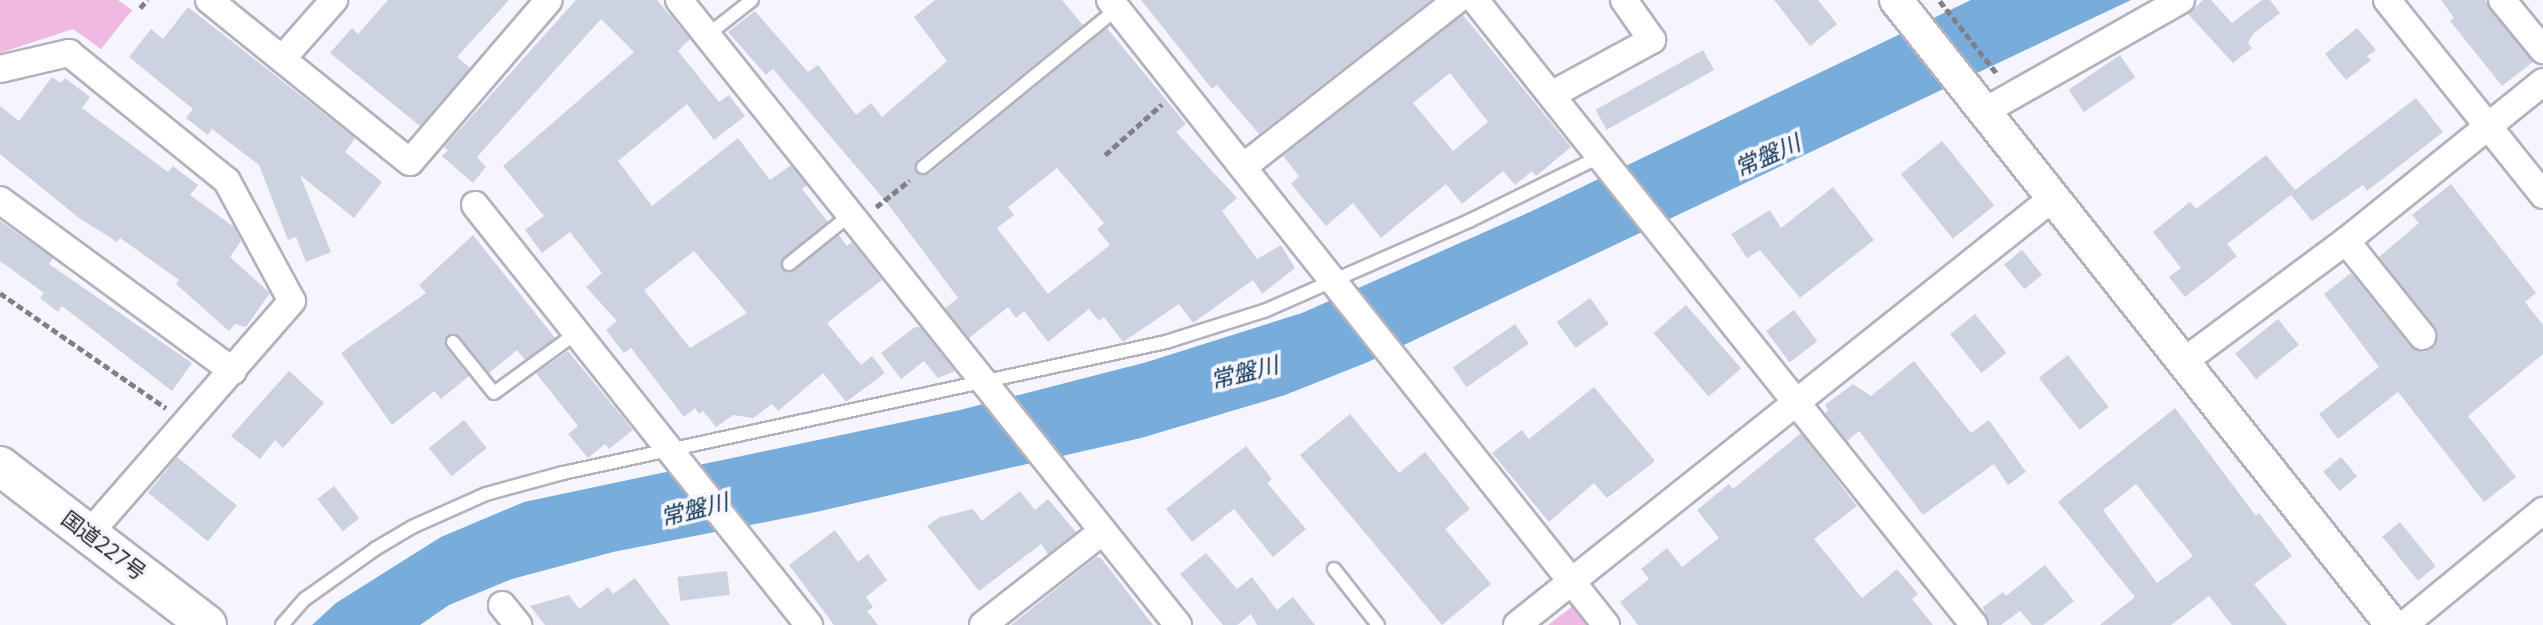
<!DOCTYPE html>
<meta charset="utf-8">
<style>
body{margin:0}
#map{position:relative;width:2543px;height:625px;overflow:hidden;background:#f6f5fe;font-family:"Open Sans","Noto Sans JP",sans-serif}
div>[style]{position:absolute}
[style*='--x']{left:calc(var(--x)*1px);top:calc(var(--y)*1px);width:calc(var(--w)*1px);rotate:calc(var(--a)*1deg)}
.green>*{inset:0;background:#efb9e1}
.water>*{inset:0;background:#78acda}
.building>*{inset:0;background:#cdd2e0;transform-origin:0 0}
.path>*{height:4.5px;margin-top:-2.25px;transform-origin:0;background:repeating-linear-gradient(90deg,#818087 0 7px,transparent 0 10.5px)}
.roads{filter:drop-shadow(2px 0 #b2b1be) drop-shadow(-2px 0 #b2b1be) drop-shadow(0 2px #b2b1be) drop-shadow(0 -2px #b2b1be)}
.service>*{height:12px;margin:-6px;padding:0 6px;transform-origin:6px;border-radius:6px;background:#fff}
.minor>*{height:26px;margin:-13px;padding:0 13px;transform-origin:13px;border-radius:13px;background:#fff}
.tertiary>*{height:32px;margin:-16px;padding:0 16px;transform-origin:16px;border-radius:16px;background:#fff}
.trunk>*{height:38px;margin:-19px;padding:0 19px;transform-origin:19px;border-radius:19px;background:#fff}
span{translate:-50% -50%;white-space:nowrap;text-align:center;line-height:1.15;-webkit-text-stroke:7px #f6f5fe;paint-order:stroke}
.street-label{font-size:21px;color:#1f1f24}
.water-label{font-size:23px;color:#0a3352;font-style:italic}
</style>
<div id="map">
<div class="green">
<div style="clip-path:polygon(0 0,118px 0,132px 10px,101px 49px,73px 29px,0 53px)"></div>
<div style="clip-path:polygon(1573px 606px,1588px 625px,1548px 625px)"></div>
</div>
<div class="water">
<div style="clip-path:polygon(1971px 0,2131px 0,1368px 362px,1285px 395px,1141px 438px,816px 512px,613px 552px,512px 579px,449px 605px,420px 625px,312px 625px,336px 603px,441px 537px,524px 502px,960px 410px,1147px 362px,1302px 313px,1532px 211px)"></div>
</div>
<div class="building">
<div style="clip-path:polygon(388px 0,509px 0,457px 57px,470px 68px,420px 126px,330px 53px,352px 28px,358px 34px)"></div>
<div style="clip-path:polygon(evenodd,576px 0,657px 0,690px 39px,678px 51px,719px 102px,729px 95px,745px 116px,714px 140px,687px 104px,618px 161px,652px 206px,738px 138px,770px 180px,791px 165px,807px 185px,802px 189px,828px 222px,783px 258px,783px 270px,794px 271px,839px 235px,847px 246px,852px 242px,882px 280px,827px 323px,861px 365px,872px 356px,885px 373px,846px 402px,823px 373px,778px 411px,772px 404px,753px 418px,733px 415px,716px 427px,703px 411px,699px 414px,695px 408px,684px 417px,631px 348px,624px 353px,606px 330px,617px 321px,586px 287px,602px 273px,570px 232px,542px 253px,525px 230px,544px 216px,503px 166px,634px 52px,601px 19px,477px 157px,486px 167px,473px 183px,442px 156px,448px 150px,444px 147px,576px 0,694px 251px,747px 313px,690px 348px,644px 290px,694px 251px)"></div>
<div style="clip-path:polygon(evenodd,935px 0,1062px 0,1083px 25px,917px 160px,917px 173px,929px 174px,1107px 28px,1186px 124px,1176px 132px,1237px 198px,1222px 211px,1257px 259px,1281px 245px,1295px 268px,1262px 294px,1253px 280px,1193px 323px,1179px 304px,1123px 342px,1104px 317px,1099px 321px,1089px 309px,1048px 342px,1024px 311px,1016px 318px,1008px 307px,969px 338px,945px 308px,958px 298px,888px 204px,773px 69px,766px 75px,728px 32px,755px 11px,808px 72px,818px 65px,856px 115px,871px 103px,882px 117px,947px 61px,914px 17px,935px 0,1057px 168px,1104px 223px,1097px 229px,1110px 245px,1048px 294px,997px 228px,1014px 215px,1008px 207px,1057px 168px)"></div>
<div style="clip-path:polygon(1141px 0,1431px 0,1259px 134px,1217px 85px,1212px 89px)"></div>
<div style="clip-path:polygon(1774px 0,1818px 0,1837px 24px,1810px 46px)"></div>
<div style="clip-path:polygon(2203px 0,2211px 0,2232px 23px,2262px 0,2270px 0,2280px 13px,2253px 34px,2248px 43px,2252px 48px,2233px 63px,2188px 14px)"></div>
<div style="clip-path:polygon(2441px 0,2485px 0,2533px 62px,2502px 86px,2450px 21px,2454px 18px)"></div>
<div style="clip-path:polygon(188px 7px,355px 138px,345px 152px,382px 182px,354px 218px,300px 175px,331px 252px,306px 262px,296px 237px,288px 240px,259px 165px,212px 129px,208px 135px,186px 118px,193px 109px,129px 57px,151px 29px,163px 39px)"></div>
<div style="clip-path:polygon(evenodd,1463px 15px,1571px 147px,1536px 176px,1532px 171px,1515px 185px,1503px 171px,1462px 204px,1446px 184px,1381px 238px,1353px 203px,1326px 226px,1291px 184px,1299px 176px,1283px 156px,1463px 15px,1450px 73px,1488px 122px,1453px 151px,1413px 103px,1450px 73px)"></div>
<div style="clip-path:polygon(2357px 28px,2376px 50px,2367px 56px,2371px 60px,2346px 80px,2325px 54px)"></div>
<div style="left:1703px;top:50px;width:23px;height:123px;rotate:61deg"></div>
<div style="left:2120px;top:55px;width:27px;height:62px;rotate:56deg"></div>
<div style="clip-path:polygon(52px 77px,61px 83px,65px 78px,90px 97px,82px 108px,168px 172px,173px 166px,198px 185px,190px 195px,234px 227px,241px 241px,230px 257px,270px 293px,246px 327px,235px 324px,229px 331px,176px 284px,179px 280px,120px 238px,117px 242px,79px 218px,0 154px,0 106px,19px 121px)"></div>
<div style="clip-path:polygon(2416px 98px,2443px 132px,2367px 191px,2363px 185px,2312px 221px,2291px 195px,2227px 244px,2237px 256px,2185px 297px,2169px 277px,2181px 268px,2153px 232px,2190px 202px,2196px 209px,2266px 155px,2295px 190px)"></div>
<div style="left:1942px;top:141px;width:83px;height:53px;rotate:51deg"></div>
<div style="clip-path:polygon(2451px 184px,2536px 293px,2525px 302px,2543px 325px,2543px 354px,2468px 416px,2516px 477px,2484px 502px,2398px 392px,2338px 439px,2319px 414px,2379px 367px,2324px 294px,2351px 273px,2410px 346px,2424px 352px,2436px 342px,2434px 326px,2379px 257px,2419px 223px,2412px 215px)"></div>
<div style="clip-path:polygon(1833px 187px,1874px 240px,1800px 298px,1760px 250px,1747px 258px,1731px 234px,1770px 210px,1781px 228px)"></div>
<div style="clip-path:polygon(0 221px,53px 258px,49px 264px,192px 363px,172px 391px,62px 306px,58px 312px,40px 298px,44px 293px,0 261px)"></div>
<div style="clip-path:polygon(473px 235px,555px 338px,525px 360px,517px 350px,489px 373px,459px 336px,448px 335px,446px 347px,469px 376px,441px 399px,434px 391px,392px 425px,341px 353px,426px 293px,419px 285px)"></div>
<div style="left:2022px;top:250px;width:32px;height:23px;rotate:51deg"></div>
<div style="left:1590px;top:298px;width:32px;height:41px;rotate:54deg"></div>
<div style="left:1686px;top:305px;width:84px;height:43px;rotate:49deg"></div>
<div style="left:1794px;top:310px;width:39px;height:35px;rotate:53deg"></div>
<div style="left:1975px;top:314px;width:50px;height:32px;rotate:51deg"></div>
<div style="left:2278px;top:319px;width:33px;height:55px;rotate:51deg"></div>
<div style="left:1515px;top:324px;width:24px;height:76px;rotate:55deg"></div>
<div style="clip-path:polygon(915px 327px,920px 327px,955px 371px,938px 378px,924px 361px,901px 379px,881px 353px)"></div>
<div style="clip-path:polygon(568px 351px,633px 430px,609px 449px,605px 444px,588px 458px,568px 434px,578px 426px,536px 373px)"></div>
<div style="left:2068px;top:355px;width:66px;height:37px;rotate:52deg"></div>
<div style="clip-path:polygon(1914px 361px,1971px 433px,1989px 420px,2026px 472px,2008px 485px,1994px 464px,1923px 515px,1859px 431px,1847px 441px,1825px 413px,1828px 410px,1825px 405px,1853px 384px,1871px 396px)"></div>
<div style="clip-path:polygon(289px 371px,324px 403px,283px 448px,275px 440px,260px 459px,231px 436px)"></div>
<div style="clip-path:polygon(1594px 387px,1655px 461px,1607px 498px,1594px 483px,1549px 522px,1492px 453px,1522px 430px,1529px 439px)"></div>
<div style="clip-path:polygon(evenodd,2175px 408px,2256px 516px,2259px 513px,2292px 556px,2254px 584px,2287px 625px,2232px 625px,2209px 596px,2171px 625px,2100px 625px,2135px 597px,2058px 502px,2175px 408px,2136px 484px,2193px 556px,2157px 583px,2103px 510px,2136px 484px)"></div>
<div style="clip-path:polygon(1350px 414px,1399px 473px,1425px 452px,1470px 509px,1445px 529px,1491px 584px,1442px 625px,1300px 455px)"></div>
<div style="left:464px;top:420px;width:36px;height:45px;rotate:51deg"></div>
<div style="clip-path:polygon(1801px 433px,1857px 506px,1814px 539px,1862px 598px,1897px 569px,1918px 594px,1912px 599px,1933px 625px,1638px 625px,1620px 602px,1649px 579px,1641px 569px,1667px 548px,1682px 567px,1719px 538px,1697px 510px,1729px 484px,1733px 489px)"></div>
<div style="clip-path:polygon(1246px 446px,1272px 479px,1267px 483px,1306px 529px,1273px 557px,1234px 509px,1192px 542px,1166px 509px)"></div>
<div style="left:177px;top:457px;width:77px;height:46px;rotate:39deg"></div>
<div style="left:2341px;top:457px;width:25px;height:23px;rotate:50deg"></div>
<div style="left:334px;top:486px;width:41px;height:21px;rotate:52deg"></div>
<div style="clip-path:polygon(1020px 491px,1035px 510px,1048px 499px,1076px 532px,1048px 554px,1041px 544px,979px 591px,927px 526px,940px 517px,973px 509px,982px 521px)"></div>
<div style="left:2400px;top:522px;width:57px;height:23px;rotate:51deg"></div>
<div style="clip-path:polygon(835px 530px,858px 562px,868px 554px,887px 580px,866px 597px,873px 607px,867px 611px,878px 625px,834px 625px,789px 565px)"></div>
<div style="clip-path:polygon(1206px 553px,1237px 589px,1252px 577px,1277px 610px,1293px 597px,1315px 625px,1257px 625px,1251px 614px,1237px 625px,1223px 625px,1180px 574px)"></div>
<div style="clip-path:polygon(1096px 557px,1101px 558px,1153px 625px,1011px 625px)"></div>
<div style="clip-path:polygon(2045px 565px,2074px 601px,2043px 625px,2032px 625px,2020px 611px,2001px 625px,1989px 625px,1983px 607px,2003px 592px,2006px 596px)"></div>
<div style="left:727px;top:571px;width:24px;height:50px;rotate:83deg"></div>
<div style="clip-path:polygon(635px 578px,670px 625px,545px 625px,530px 606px,569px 595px,579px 609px,608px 587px,613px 594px)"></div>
</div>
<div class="path">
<div style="--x:1940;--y:1;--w:94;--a:51.9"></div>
<div style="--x:140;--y:8;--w:11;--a:-49"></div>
<div style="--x:1105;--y:155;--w:76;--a:-41.8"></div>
<div style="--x:876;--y:207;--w:43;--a:-38.5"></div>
<div style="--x:0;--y:293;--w:202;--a:34.7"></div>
</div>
<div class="roads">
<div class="service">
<div style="--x:706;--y:36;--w:58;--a:-38"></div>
<div style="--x:923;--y:167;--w:250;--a:-39.2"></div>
<div style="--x:789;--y:264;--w:78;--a:-38.8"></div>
<div style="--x:453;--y:342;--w:65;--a:51.2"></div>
<div style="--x:494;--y:393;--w:100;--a:-36.1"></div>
<div style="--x:1334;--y:569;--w:71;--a:51.8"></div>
<div style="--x:282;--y:625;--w:35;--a:-49"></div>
<div style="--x:305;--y:599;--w:86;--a:-35.5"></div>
<div style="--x:375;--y:549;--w:43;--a:-30.7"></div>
<div style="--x:412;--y:527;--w:81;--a:-24"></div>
<div style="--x:486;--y:494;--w:80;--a:-15.3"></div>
<div style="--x:563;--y:473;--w:617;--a:-12.26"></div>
<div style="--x:1166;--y:342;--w:103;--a:-17.6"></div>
<div style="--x:1264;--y:311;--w:224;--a:-23.7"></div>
<div style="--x:1469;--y:221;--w:149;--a:-26.2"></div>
</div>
<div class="minor">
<div style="--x:209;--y:0;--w:258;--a:38.9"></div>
<div style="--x:410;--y:162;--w:213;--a:-49.4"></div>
<div style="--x:679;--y:0;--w:800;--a:51.4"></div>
<div style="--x:1110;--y:0;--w:798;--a:51.56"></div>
<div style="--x:1475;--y:0;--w:800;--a:51.4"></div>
<div style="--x:2387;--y:0;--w:250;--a:51.3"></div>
<div style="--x:2502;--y:0;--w:65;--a:50.6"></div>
<div style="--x:282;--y:59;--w:79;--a:-48.6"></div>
<div style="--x:0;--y:69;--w:71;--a:-13.1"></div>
<div style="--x:69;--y:53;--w:203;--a:39"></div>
<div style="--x:227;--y:181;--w:136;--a:61.6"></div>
<div style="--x:292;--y:301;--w:309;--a:131.1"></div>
<div style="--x:1553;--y:94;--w:113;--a:-28.6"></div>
<div style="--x:1652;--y:40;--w:49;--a:-125"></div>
<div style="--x:1985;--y:111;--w:225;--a:-29.5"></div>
<div style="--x:1243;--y:167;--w:271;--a:-38"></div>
<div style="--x:0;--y:200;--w:289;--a:36.3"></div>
<div style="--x:475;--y:205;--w:537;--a:51.51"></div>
<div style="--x:2346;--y:241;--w:122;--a:51.3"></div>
<div style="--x:2183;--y:362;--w:203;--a:-36.6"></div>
<div style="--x:2346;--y:241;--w:253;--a:-38.9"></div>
<div style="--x:502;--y:605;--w:26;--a:51"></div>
<div style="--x:983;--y:625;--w:152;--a:-38.1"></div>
<div style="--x:1517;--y:625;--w:687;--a:-38.56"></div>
<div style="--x:2404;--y:625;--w:180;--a:-39.4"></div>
</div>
<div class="tertiary">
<div style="--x:1896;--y:0;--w:798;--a:51.56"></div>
</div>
<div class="trunk">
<div style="--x:0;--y:466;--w:261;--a:37.5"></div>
</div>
</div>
<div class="street-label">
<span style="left:104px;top:545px;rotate:37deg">国道227号</span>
</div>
<div class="water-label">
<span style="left:1767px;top:155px;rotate:-24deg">常盤川</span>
<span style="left:1244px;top:372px;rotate:-14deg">常盤川</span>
<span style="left:694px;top:509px;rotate:-14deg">常盤川</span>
</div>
</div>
